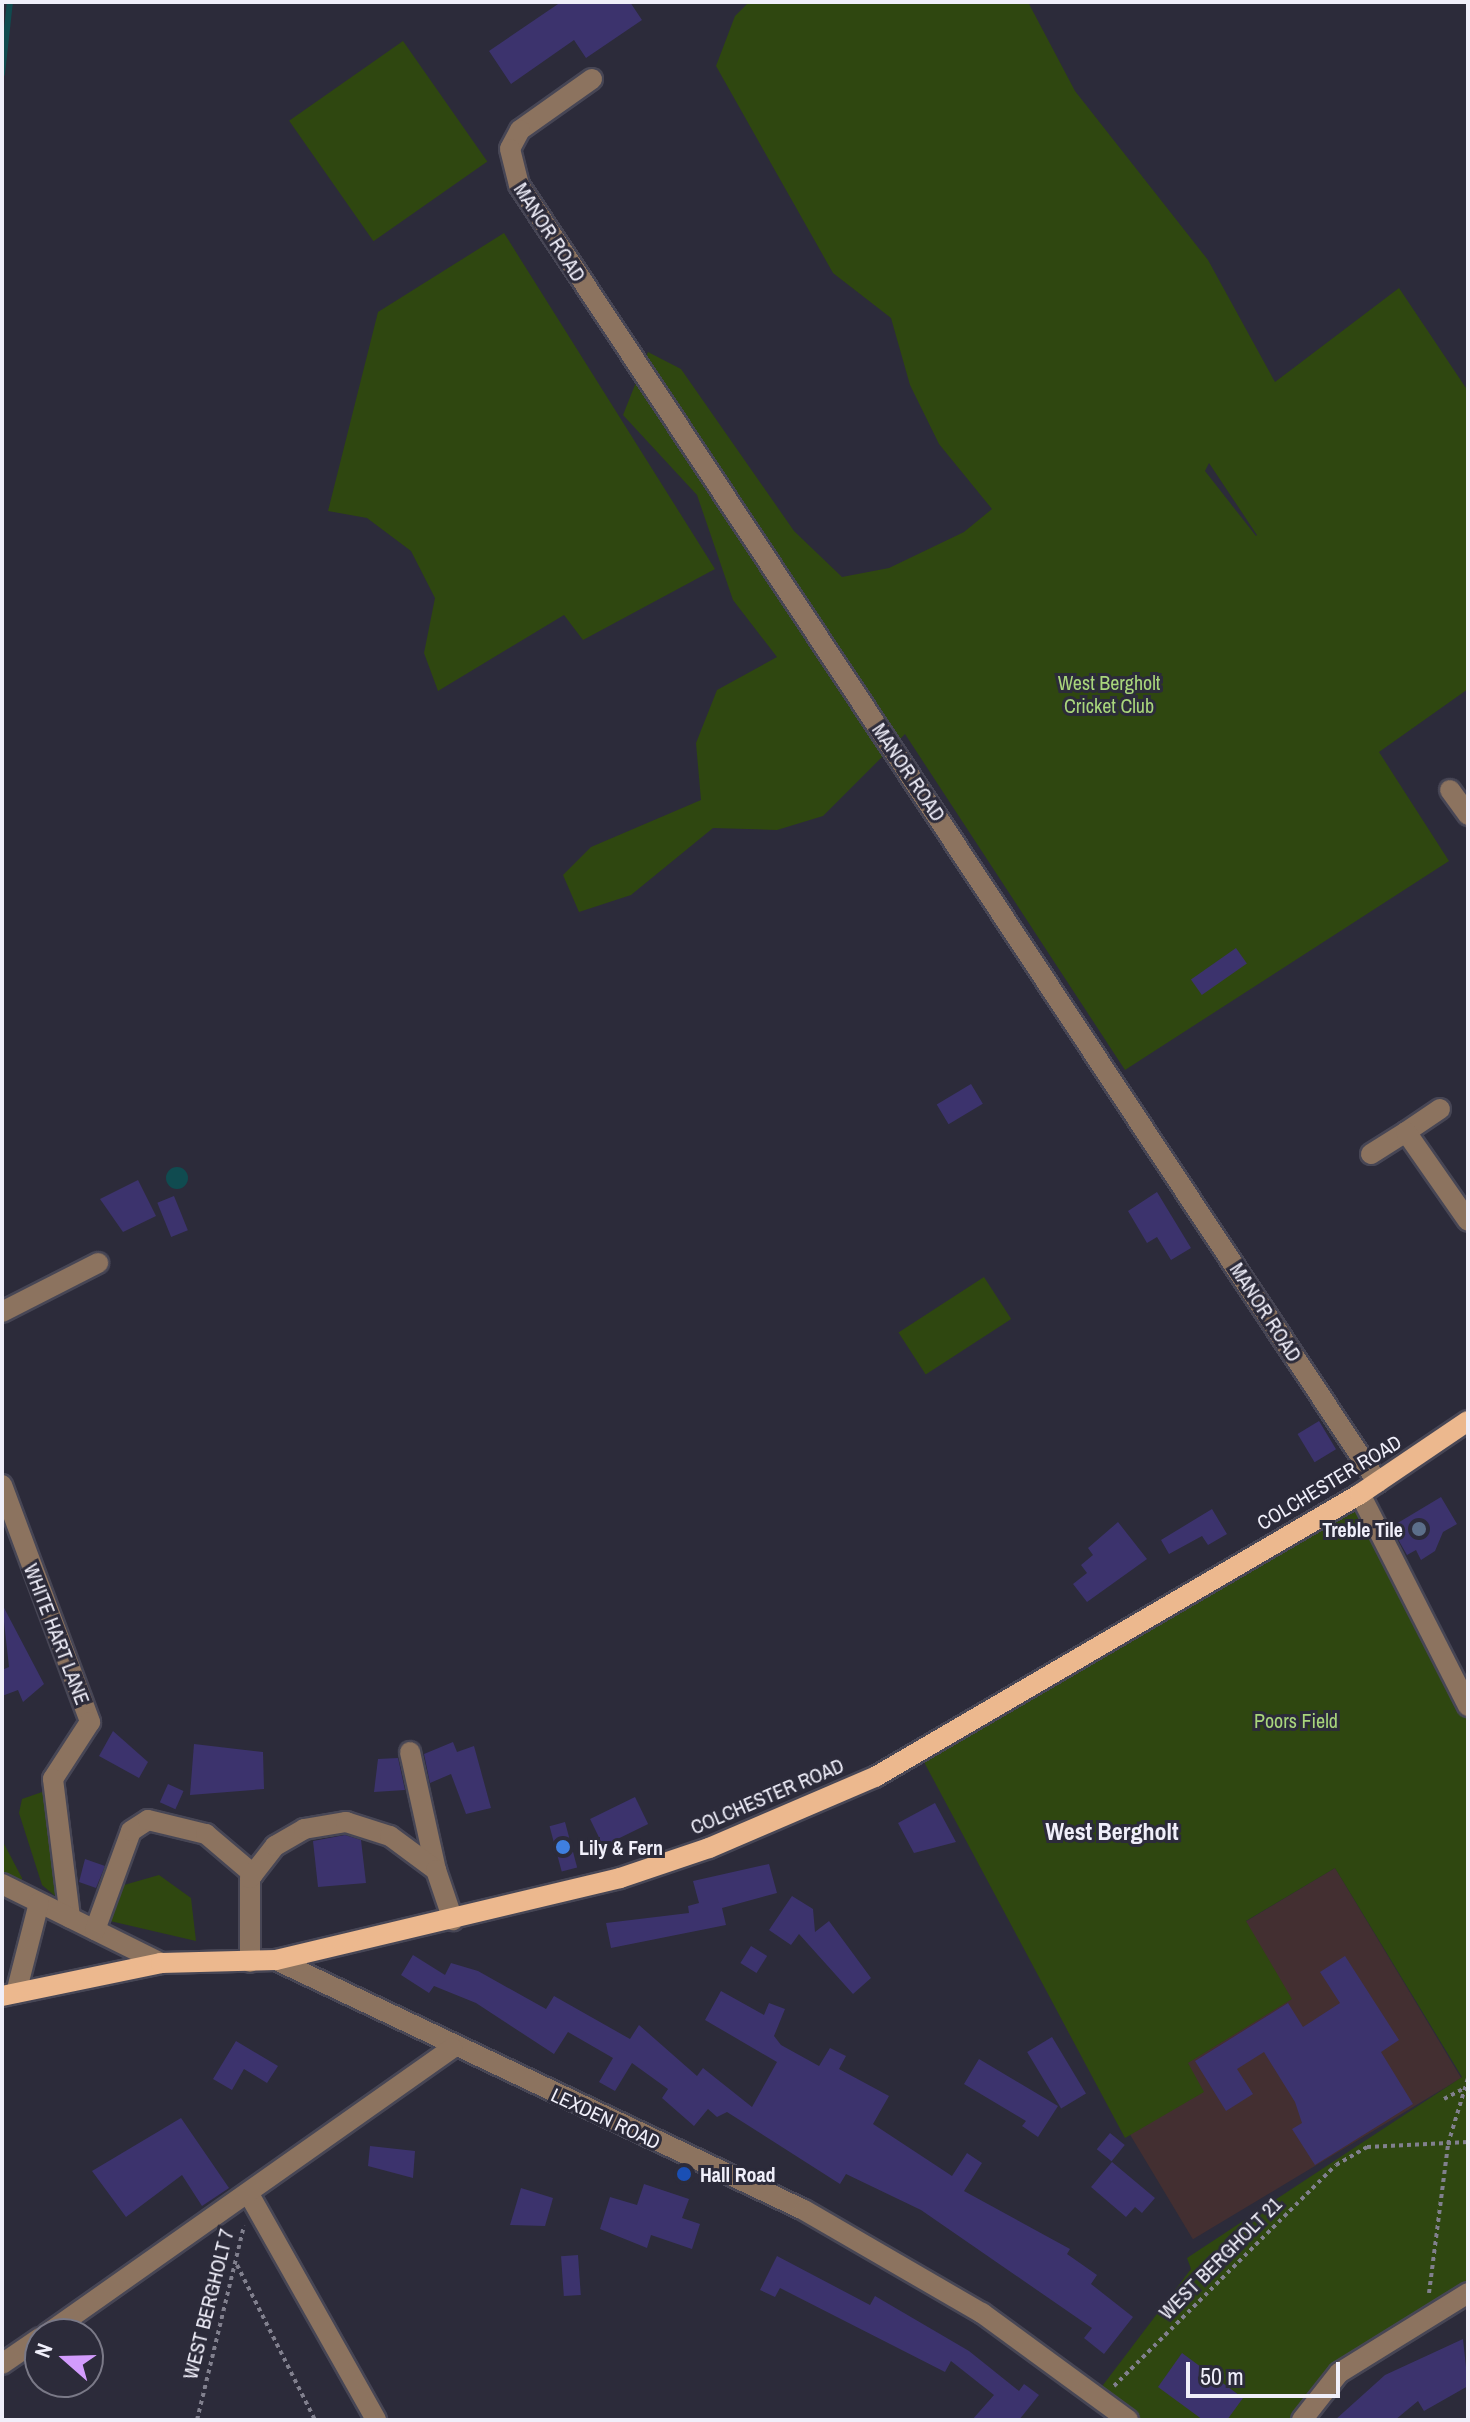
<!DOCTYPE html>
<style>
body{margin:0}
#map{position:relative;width:1470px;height:2422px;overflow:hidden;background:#2c2b3a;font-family:"Archivo Narrow",sans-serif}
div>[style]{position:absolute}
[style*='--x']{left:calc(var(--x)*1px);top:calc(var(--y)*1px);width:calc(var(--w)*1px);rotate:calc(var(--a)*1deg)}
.education>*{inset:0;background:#432f31;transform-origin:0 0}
.green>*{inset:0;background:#2f4710;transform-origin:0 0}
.water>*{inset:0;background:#104b50}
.round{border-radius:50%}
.stream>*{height:6px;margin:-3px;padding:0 3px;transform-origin:3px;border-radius:3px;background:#104b50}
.building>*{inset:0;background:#3c336d;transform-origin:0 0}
.path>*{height:4px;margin-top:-2px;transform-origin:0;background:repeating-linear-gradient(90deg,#81808e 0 4px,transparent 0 8px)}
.roads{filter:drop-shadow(2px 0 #474655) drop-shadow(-2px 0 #474655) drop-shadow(0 2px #474655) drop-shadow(0 -2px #474655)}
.minor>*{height:20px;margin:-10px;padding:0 10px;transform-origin:10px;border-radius:10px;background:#8c735f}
.major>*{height:20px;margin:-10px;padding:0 10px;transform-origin:10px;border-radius:10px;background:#ecb88e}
.dots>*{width:22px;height:22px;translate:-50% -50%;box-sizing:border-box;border:4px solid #2c2b3a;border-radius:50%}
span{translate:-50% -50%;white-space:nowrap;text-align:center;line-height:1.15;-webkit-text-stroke:6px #2c2b3a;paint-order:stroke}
.street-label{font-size:20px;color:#f0effa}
.park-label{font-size:20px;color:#a9d67c}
.poi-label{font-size:20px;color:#f0effa;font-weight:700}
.right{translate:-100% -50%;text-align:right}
.left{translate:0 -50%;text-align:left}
.quarter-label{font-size:24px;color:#f0effa;font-weight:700}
.frame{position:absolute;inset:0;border:4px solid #f0effa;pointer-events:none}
.north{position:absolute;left:24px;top:2318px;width:80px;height:80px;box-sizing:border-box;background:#2c2b3a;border:2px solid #7a7987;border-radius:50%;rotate:290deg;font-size:22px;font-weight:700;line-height:32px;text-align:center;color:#f0effa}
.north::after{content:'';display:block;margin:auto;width:28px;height:36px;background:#d39cfd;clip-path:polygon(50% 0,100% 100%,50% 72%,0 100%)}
.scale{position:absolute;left:1186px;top:2362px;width:154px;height:36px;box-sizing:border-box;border:4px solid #f0effa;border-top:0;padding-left:10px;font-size:24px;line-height:28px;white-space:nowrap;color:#f0effa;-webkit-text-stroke:6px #2c2b3a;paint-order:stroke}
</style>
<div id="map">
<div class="education">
<div style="left:1335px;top:1868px;width:245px;height:313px;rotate:59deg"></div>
</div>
<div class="green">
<div style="clip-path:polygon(evenodd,749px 2px,1028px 2px,1075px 91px,1208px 260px,1275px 382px,1399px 288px,1468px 391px,1468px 689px,1379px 752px,1449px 861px,1125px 1070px,905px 734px,823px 816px,777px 830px,713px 828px,631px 895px,579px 912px,563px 875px,591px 847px,701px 800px,696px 743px,717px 690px,777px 657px,733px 600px,697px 495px,623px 415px,648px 352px,681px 369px,794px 531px,842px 577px,889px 568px,964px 532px,992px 509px,939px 444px,910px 385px,891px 318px,833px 273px,716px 66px,735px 16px,749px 2px,1209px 463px,1257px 535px,1256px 536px,1205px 471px,1209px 463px)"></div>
<div style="left:403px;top:41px;width:147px;height:139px;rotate:55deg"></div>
<div style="clip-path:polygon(504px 233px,715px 569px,583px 640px,564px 615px,438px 691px,424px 653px,435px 598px,411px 551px,367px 518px,328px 511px,378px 312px)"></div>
<div style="left:984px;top:1277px;width:50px;height:102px;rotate:57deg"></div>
<div style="clip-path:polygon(1358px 1508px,1468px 1721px,1468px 2285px,1326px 2372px,1292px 2420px,1139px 2420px,1100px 2389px,1191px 2269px,1187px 2258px,1462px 2077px,1335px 1868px,1246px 1921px,1292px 1999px,1188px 2063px,1204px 2092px,1125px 2138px,924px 1762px)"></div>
<div style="clip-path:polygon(45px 1791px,61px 1901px,42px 1885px,19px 1813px,22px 1799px)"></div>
<div style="clip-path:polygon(2px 1840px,22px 1878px,22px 1884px,2px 1878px)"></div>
<div style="clip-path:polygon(159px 1875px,191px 1898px,196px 1941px,110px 1921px,124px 1885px)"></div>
</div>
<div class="water">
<div class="round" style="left:166px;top:1167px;width:22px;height:22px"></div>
</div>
<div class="stream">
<div style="--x:2;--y:74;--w:72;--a:-83.7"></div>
</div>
<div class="building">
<div style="clip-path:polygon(561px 2px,630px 2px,642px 20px,586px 58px,574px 40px,511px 84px,489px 51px)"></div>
<div style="left:1236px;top:948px;width:19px;height:55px;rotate:55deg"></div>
<div style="left:971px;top:1084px;width:23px;height:40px;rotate:59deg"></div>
<div style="clip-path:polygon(138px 1180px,156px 1216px,123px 1232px,100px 1199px)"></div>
<div style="clip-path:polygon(1157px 1192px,1191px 1248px,1171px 1260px,1157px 1237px,1147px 1243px,1128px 1211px)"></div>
<div style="left:174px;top:1196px;width:37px;height:18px;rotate:68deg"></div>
<div style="left:1319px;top:1421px;width:33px;height:25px;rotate:59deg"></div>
<div style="clip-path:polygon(1441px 1497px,1457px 1524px,1443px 1532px,1435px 1551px,1421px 1560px,1416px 1550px,1407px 1555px,1391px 1527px)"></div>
<div style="clip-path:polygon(1212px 1509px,1227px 1534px,1208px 1545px,1202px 1536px,1169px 1554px,1161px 1540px)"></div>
<div style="clip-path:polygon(1118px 1522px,1147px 1559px,1087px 1602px,1073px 1584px,1087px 1573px,1081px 1565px,1093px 1555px,1088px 1548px)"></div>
<div style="clip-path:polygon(2px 1604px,44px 1684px,23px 1702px,18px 1690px,2px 1696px,2px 1670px,9px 1667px)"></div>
<div style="clip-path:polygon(113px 1731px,148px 1762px,139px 1778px,99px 1756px)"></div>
<div style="clip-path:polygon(453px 1742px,457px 1752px,474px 1746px,491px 1808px,466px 1814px,451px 1774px,430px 1783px,424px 1754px)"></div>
<div style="clip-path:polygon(194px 1744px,263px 1752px,264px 1789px,190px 1795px)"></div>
<div style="clip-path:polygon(398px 1758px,405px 1790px,374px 1792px,378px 1759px)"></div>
<div style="left:168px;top:1784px;width:17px;height:20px;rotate:24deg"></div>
<div style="left:635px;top:1797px;width:30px;height:50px;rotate:64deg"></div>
<div style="clip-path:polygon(935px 1803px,956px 1842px,914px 1853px,898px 1823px)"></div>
<div style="left:565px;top:1822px;width:47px;height:16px;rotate:75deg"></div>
<div style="clip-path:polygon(345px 1835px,361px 1840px,366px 1883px,318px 1887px,313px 1841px)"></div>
<div style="clip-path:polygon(85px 1859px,105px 1866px,96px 1888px,79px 1882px)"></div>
<div style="clip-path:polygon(769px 1864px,777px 1893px,722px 1908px,726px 1925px,611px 1948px,606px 1923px,689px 1913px,688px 1906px,699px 1903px,693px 1881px)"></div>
<div style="clip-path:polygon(792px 1896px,813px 1909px,815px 1932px,829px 1921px,871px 1978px,853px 1994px,799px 1934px,791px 1945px,769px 1930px)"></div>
<div style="left:751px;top:1946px;width:19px;height:20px;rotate:32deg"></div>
<div style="clip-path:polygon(413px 1955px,445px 1975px,451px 1963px,478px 1971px,546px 2009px,554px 1996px,630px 2039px,639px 2025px,697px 2076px,703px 2068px,752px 2107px,777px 2062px,705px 2020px,721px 1991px,764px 2015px,769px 2003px,785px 2009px,774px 2036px,781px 2045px,819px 2066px,830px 2048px,846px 2056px,839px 2069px,889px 2096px,873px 2124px,952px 2176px,967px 2153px,982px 2163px,964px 2191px,1070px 2249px,1067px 2254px,1097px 2275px,1091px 2284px,1133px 2317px,1104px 2354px,1084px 2338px,1092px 2328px,921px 2210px,846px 2174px,840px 2184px,727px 2112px,717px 2117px,708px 2109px,694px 2126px,662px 2098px,668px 2089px,632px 2063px,615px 2091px,599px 2082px,613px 2058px,568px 2032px,554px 2054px,476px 2003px,434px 1986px,429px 1993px,401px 1975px)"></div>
<div style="clip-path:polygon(1345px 1956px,1399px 2040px,1381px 2052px,1413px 2104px,1315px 2165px,1292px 2129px,1302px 2123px,1295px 2102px,1264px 2052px,1237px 2069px,1253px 2094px,1226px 2111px,1195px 2061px,1288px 2003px,1303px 2027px,1340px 2003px,1320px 1972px)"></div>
<div style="left:1052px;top:2037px;width:66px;height:29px;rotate:59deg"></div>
<div style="clip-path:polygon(236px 2041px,278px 2066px,267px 2083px,244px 2069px,232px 2090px,213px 2079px)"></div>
<div style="clip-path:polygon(979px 2059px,1058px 2106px,1038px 2137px,1022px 2126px,1026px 2121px,964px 2084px)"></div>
<div style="clip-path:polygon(181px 2118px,229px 2188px,202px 2206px,182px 2175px,126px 2217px,92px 2171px)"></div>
<div style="left:1110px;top:2133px;width:19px;height:21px;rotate:39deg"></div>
<div style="clip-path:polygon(370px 2146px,415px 2151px,413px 2178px,368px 2166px)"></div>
<div style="clip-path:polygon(1112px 2162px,1155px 2198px,1142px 2213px,1135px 2207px,1126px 2217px,1091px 2187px)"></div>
<div style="clip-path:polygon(644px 2184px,689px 2199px,682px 2218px,700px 2224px,692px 2249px,651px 2235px,647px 2248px,600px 2229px,610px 2197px,637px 2205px)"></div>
<div style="clip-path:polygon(521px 2188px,553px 2198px,545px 2226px,510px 2225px)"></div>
<div style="left:578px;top:2255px;width:40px;height:17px;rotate:86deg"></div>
<div style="clip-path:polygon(777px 2256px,870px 2305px,875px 2296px,969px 2351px,1019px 2391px,1024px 2384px,1039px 2395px,1019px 2420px,972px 2420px,994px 2395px,951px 2361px,945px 2372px,780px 2288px,775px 2297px,760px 2290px)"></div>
<div style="clip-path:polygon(1463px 2339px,1468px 2386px,1424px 2411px,1418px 2401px,1395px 2420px,1335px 2420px,1385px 2375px)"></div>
<div style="clip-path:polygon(1182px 2353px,1243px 2398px,1227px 2420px,1203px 2420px,1158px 2387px)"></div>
</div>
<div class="path">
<div style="--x:1444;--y:2099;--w:24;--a:-28"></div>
<div style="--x:237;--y:2265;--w:174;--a:63.3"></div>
<div style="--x:1429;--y:2293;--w:150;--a:-82.7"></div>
<div style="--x:1448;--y:2144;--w:69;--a:-73.1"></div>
<div style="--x:1114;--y:2386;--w:313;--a:-44.9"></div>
<div style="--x:1336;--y:2165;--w:36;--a:-30"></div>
<div style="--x:1367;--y:2147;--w:101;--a:-2.8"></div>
<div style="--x:197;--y:2420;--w:200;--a:-76.4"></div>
</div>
<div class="roads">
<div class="minor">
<div style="--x:592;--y:79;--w:88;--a:144.7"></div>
<div style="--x:520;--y:130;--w:21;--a:118"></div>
<div style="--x:510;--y:149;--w:37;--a:76"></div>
<div style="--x:519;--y:185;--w:1556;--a:56.5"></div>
<div style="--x:1450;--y:790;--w:31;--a:54"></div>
<div style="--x:1406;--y:1132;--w:41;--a:-34.1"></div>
<div style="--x:1371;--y:1154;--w:41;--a:-32.2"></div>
<div style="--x:1406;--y:1132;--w:108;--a:55.1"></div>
<div style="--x:2;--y:1312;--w:108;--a:-27"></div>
<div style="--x:2;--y:1485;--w:253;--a:69.6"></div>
<div style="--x:90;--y:1722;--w:68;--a:123"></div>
<div style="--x:53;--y:1779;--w:140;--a:83"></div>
<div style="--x:1360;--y:1494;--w:238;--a:63"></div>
<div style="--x:410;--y:1752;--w:121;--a:77.6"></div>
<div style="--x:2;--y:1884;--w:178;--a:26.4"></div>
<div style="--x:95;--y:1930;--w:105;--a:-70"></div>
<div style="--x:131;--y:1831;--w:20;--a:-33"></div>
<div style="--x:148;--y:1820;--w:60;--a:13.6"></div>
<div style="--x:206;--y:1834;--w:62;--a:40.4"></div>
<div style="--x:276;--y:1960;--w:584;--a:25.34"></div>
<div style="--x:804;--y:2210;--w:206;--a:30.1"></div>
<div style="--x:982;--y:2313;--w:181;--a:36.2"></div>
<div style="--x:250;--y:1962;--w:84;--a:-90"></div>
<div style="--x:250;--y:1878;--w:41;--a:-52"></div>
<div style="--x:275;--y:1846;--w:34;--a:-30"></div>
<div style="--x:304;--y:1829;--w:43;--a:-9.5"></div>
<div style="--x:346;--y:1822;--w:46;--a:17.7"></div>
<div style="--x:390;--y:1836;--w:57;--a:36.5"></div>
<div style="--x:436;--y:1870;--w:53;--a:71.2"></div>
<div style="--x:16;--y:1993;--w:93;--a:-75.7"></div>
<div style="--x:250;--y:2196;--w:257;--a:60.6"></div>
<div style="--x:47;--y:2334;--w:496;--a:-35.2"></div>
<div style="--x:2;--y:2364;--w:46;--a:-34.4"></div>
<div style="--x:1302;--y:2420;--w:60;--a:-51.8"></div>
<div style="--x:1339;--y:2373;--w:152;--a:-31.8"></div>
</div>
<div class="major">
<div style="--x:2;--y:1996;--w:162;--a:-11.7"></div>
<div style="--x:161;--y:1963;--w:115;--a:-1.5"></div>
<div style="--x:276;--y:1960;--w:354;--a:-13.4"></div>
<div style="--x:620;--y:1878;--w:94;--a:-18.6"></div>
<div style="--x:709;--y:1848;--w:181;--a:-23.2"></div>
<div style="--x:875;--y:1777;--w:562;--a:-30.26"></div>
<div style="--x:1360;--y:1494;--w:130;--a:-34.1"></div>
</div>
</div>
<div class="dots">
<div style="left:1419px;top:1529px;background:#5c6f8a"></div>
<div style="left:563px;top:1847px;background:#3f7fe0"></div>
<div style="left:684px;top:2174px;background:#1a4fb4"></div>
</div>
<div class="street-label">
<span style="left:550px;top:232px;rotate:57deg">MANOR ROAD</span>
<span style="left:909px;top:772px;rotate:56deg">MANOR ROAD</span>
<span style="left:1266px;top:1312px;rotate:57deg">MANOR ROAD</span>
<span style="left:1329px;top:1482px;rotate:-31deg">COLCHESTER ROAD</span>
<span style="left:57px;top:1634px;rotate:69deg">WHITE HART LANE</span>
<span style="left:767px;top:1796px;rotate:-23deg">COLCHESTER ROAD</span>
<span style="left:606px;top:2118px;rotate:25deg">LEXDEN ROAD</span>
<span style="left:1220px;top:2258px;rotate:-45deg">WEST BERGHOLT 21</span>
<span style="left:208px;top:2304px;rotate:-76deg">WEST BERGHOLT 7</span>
</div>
<div class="park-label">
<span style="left:1109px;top:694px">West Bergholt<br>Cricket Club</span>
<span style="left:1296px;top:1720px">Poors Field</span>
</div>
<div class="poi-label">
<span class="right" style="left:1403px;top:1529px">Treble Tile</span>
<span class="left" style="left:579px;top:1847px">Lily &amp; Fern</span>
<span class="left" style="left:700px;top:2174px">Hall Road</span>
</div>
<div class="quarter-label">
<span style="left:1112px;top:1832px">West Bergholt</span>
</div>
<div class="frame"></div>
<div class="north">N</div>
<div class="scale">50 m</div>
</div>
